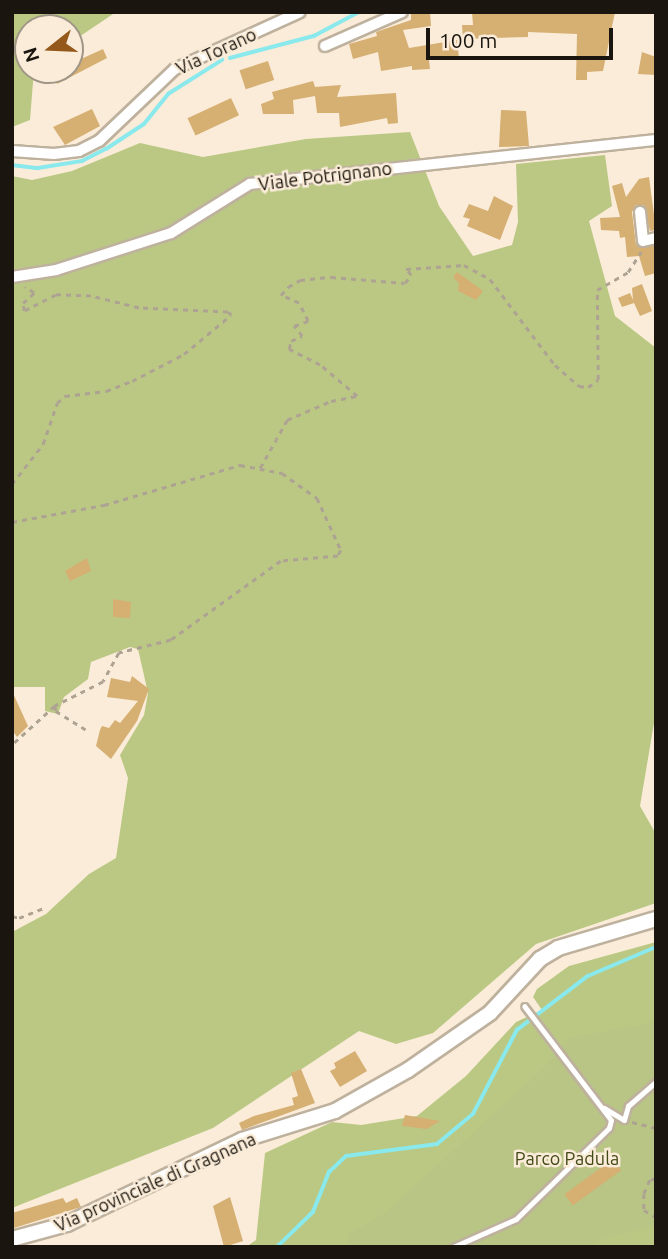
<!DOCTYPE html>
<style>
body{margin:0}
#map{position:relative;width:668px;height:1259px;overflow:hidden;background:#faecd8;font-family:Ubuntu,sans-serif}
div>[style]{position:absolute}
[style*='--x']{left:calc(var(--x)*1px);top:calc(var(--y)*1px);width:calc(var(--w)*1px);rotate:calc(var(--a)*1deg)}
.green>*{inset:0;background:#b8c584}
.forest>*{inset:0;background:#bac884}
.stream>*{height:3.5px;margin:-1.75px;padding:0 1.75px;transform-origin:1.75px;border-radius:1.75px;background:#8ae9ec}
.building>*{inset:0;background:#d6af72;transform-origin:0 0}
.path>*{height:2.5px;margin-top:-1.25px;transform-origin:0;background:repeating-linear-gradient(90deg,#aea393 0 5px,transparent 0 10px)}
.roads{filter:drop-shadow(2px 0 #beb19d) drop-shadow(-2px 0 #beb19d) drop-shadow(0 2px #beb19d) drop-shadow(0 -2px #beb19d)}
.lane>*{height:5px;margin:-2.5px;padding:0 2.5px;transform-origin:2.5px;border-radius:2.5px;background:#fff}
.street>*{height:10px;margin:-5px;padding:0 5px;transform-origin:5px;border-radius:5px;background:#fff}
.secondary>*{height:14px;margin:-7px;padding:0 7px;transform-origin:7px;border-radius:7px;background:#fff}
span{translate:-50% -50%;white-space:nowrap;text-align:center;line-height:1.15;-webkit-text-stroke:5px #faecd8;paint-order:stroke}
.street-label{font-size:18px;color:#1a150e}
.park-label{font-size:18px;color:#414917}
.frame{position:absolute;inset:0;border:14px solid #1a150e;pointer-events:none}
.north{position:absolute;left:14px;top:14px;width:70px;height:70px;box-sizing:border-box;background:#faecd8;border:2px solid #a09687;border-radius:50%;rotate:252deg;font-size:19px;font-weight:700;line-height:28px;text-align:center;color:#1a150e}
.north::after{content:'';display:block;margin:auto;width:24px;height:32px;background:#94581a;clip-path:polygon(50% 0,100% 100%,50% 72%,0 100%)}
.scale{position:absolute;left:426px;top:28px;width:187px;height:32px;box-sizing:border-box;border:4px solid #1a150e;border-top:0;padding-left:9px;font-size:21px;line-height:24px;white-space:nowrap;color:#1a150e;-webkit-text-stroke:5px #faecd8;paint-order:stroke}
</style>
<div id="map">
<div class="green">
<div style="clip-path:polygon(656px 982px,656px 1247px,303px 1247px,517px 1082px,594px 1016px)"></div>
</div>
<div class="forest">
<div style="clip-path:polygon(12px 12px,116px 12px,70px 43px,70px 28px,28px 28px,28px 70px,34px 70px,30px 120px,12px 127px)"></div>
<div style="clip-path:polygon(410px 132px,439px 206px,473px 256px,512px 245px,518px 222px,516px 164px,605px 155px,612px 206px,589px 221px,615px 316px,656px 348px,656px 711px,640px 806px,656px 834px,656px 903px,536px 944px,433px 1033px,396px 1044px,359px 1031px,213px 1128px,12px 1208px,12px 932px,46px 914px,89px 874px,116px 858px,128px 778px,120px 755px,144px 715px,148px 693px,138px 649px,130px 647px,91px 662px,88px 679px,64px 697px,58px 714px,45px 711px,45px 687px,12px 687px,12px 176px,32px 180px,72px 171px,140px 143px,203px 157px,306px 139px)"></div>
<div style="clip-path:polygon(656px 942px,656px 1022px,569px 1038px,543px 1069px,386px 1212px,348px 1235px,348px 1247px,246px 1247px,256px 1240px,265px 1153px,332px 1122px,361px 1125px,417px 1116px,466px 1076px,516px 1022px,542px 1010px,533px 997px,537px 989px,569px 966px)"></div>
<div style="clip-path:polygon(656px 1226px,656px 1247px,590px 1247px,605px 1238px)"></div>
</div>
<div class="stream">
<div style="--x:230;--y:58;--w:87;--a:-14.7"></div>
<div style="--x:314;--y:36;--w:51;--a:-28.1"></div>
<div style="--x:12;--y:165;--w:26;--a:7"></div>
<div style="--x:38;--y:168;--w:45;--a:-9"></div>
<div style="--x:82;--y:161;--w:27;--a:-27"></div>
<div style="--x:106;--y:149;--w:45;--a:-33.3"></div>
<div style="--x:144;--y:124;--w:38;--a:-51"></div>
<div style="--x:168;--y:94;--w:64;--a:-32.2"></div>
<div style="--x:277;--y:1247;--w:50;--a:-44.2"></div>
<div style="--x:313;--y:1212;--w:43;--a:-68.2"></div>
<div style="--x:329;--y:1172;--w:23;--a:-43"></div>
<div style="--x:346;--y:1156;--w:92;--a:-7.5"></div>
<div style="--x:437;--y:1144;--w:47;--a:-39.8"></div>
<div style="--x:473;--y:1114;--w:95;--a:-62.4"></div>
<div style="--x:517;--y:1030;--w:89;--a:-37.3"></div>
<div style="--x:588;--y:976;--w:74;--a:-23.1"></div>
</div>
<div class="building">
<div style="clip-path:polygon(418px 12px,430px 12px,431px 26px,403px 30px,409px 48px,457px 40px,459px 58px,429px 60px,430px 69px,412px 70px,412px 66px,381px 71px,378px 52px,353px 59px,349px 44px,377px 36px,376px 32px,411px 20px,411px 14px)"></div>
<div style="clip-path:polygon(472px 12px,615px 12px,603px 71px,587px 72px,587px 80px,576px 80px,577px 34px,528px 32px,528px 37px,463px 39px,462px 25px,473px 25px)"></div>
<div style="clip-path:polygon(103px 49px,107px 58px,57px 84px,52px 74px,70px 70px,70px 64px)"></div>
<div style="clip-path:polygon(642px 52px,656px 57px,656px 75px,638px 74px)"></div>
<div style="left:268px;top:61px;width:20px;height:30px;rotate:72deg"></div>
<div style="clip-path:polygon(313px 81px,315px 87px,341px 85px,337px 97px,396px 93px,398px 123px,388px 124px,387px 118px,340px 127px,339px 113px,317px 113px,315px 96px,293px 100px,294px 114px,263px 114px,261px 104px,274px 99px,272px 92px)"></div>
<div style="left:231px;top:98px;width:19px;height:48px;rotate:65deg"></div>
<div style="clip-path:polygon(92px 109px,100px 126px,65px 145px,53px 127px)"></div>
<div style="clip-path:polygon(501px 110px,526px 111px,529px 146px,499px 147px)"></div>
<div style="clip-path:polygon(649px 177px,656px 230px,650px 231px,644px 205px,636px 205px,632px 212px,636px 245px,656px 246px,656px 273px,645px 276px,639px 256px,627px 257px,625px 237px,620px 238px,619px 231px,601px 230px,600px 218px,620px 217px,612px 186px,622px 183px,626px 197px,639px 179px)"></div>
<div style="clip-path:polygon(494px 196px,513px 206px,500px 240px,467px 226px,470px 219px,463px 217px,469px 204px,488px 211px)"></div>
<div style="clip-path:polygon(457px 272px,483px 291px,476px 300px,458px 291px,459px 283px,453px 277px)"></div>
<div style="clip-path:polygon(642px 284px,652px 311px,640px 316px,634px 303px,622px 307px,618px 298px,630px 293px,633px 300px,632px 288px)"></div>
<div style="clip-path:polygon(87px 558px,91px 571px,70px 581px,65px 571px)"></div>
<div style="clip-path:polygon(113px 599px,131px 602px,130px 618px,113px 617px)"></div>
<div style="clip-path:polygon(132px 676px,149px 689px,137px 721px,111px 759px,96px 746px,100px 730px,102px 726px,109px 728px,115px 720px,120px 723px,138px 701px,107px 697px,111px 678px,130px 682px)"></div>
<div style="clip-path:polygon(12px 691px,28px 726px,17px 737px,12px 730px)"></div>
<div style="clip-path:polygon(355px 1051px,367px 1071px,340px 1087px,330px 1071px,336px 1068px,334px 1063px)"></div>
<div style="clip-path:polygon(301px 1069px,315px 1103px,242px 1130px,239px 1123px,254px 1116px,294px 1105px,292px 1098px,298px 1096px,291px 1073px)"></div>
<div style="clip-path:polygon(405px 1115px,440px 1121px,427px 1129px,402px 1126px)"></div>
<div style="left:613px;top:1159px;width:14px;height:60px;rotate:54deg"></div>
<div style="clip-path:polygon(230px 1197px,243px 1241px,224px 1247px,213px 1206px)"></div>
<div style="clip-path:polygon(63px 1198px,66px 1203px,77px 1198px,81px 1207px,14px 1228px,12px 1213px)"></div>
</div>
<div class="path">
<div style="--x:260;--y:468;--w:55;--a:-60.6"></div>
<div style="--x:287;--y:420;--w:48;--a:-23.4"></div>
<div style="--x:331;--y:401;--w:26;--a:-11"></div>
<div style="--x:357;--y:396;--w:48;--a:-140"></div>
<div style="--x:320;--y:365;--w:35;--a:-153"></div>
<div style="--x:289;--y:349;--w:8;--a:-76"></div>
<div style="--x:291;--y:341;--w:12;--a:-24"></div>
<div style="--x:302;--y:336;--w:13;--a:-129"></div>
<div style="--x:294;--y:326;--w:15;--a:-20"></div>
<div style="--x:308;--y:321;--w:20;--a:-117"></div>
<div style="--x:299;--y:303;--w:20;--a:-156"></div>
<div style="--x:281;--y:295;--w:11;--a:-49"></div>
<div style="--x:288;--y:287;--w:14;--a:-30"></div>
<div style="--x:300;--y:280;--w:31;--a:-6"></div>
<div style="--x:331;--y:277;--w:74;--a:4.6"></div>
<div style="--x:405;--y:283;--w:10;--a:-53"></div>
<div style="--x:411;--y:275;--w:8;--a:-130"></div>
<div style="--x:406;--y:269;--w:58;--a:-3.9"></div>
<div style="--x:464;--y:265;--w:30;--a:28"></div>
<div style="--x:490;--y:279;--w:108;--a:52.9"></div>
<div style="--x:555;--y:365;--w:32;--a:41"></div>
<div style="--x:579;--y:386;--w:9;--a:6"></div>
<div style="--x:588;--y:387;--w:12;--a:-35"></div>
<div style="--x:598;--y:380;--w:90;--a:-90.6"></div>
<div style="--x:597;--y:290;--w:36;--a:-30"></div>
<div style="--x:628;--y:272;--w:24;--a:-57"></div>
<div style="--x:12;--y:484;--w:51;--a:-52.2"></div>
<div style="--x:43;--y:444;--w:43;--a:-71.1"></div>
<div style="--x:57;--y:403;--w:11;--a:-41"></div>
<div style="--x:65;--y:396;--w:41;--a:-7"></div>
<div style="--x:106;--y:391;--w:28;--a:-21"></div>
<div style="--x:132;--y:381;--w:59;--a:-27.4"></div>
<div style="--x:184;--y:354;--w:61;--a:-39.7"></div>
<div style="--x:231;--y:315;--w:4;--a:-135"></div>
<div style="--x:228;--y:312;--w:89;--a:-177.4"></div>
<div style="--x:139;--y:308;--w:49;--a:-166"></div>
<div style="--x:91;--y:296;--w:35;--a:-178"></div>
<div style="--x:56;--y:295;--w:36;--a:153"></div>
<div style="--x:24;--y:311;--w:8;--a:-97"></div>
<div style="--x:23;--y:303;--w:15;--a:-42"></div>
<div style="--x:34;--y:293;--w:11;--a:-146"></div>
<div style="--x:12;--y:522;--w:94;--a:-10.5"></div>
<div style="--x:104;--y:505;--w:142;--a:-16.4"></div>
<div style="--x:240;--y:465;--w:43;--a:10.8"></div>
<div style="--x:282;--y:473;--w:43;--a:35.5"></div>
<div style="--x:317;--y:498;--w:57;--a:65.2"></div>
<div style="--x:341;--y:550;--w:7;--a:117"></div>
<div style="--x:338;--y:556;--w:57;--a:175"></div>
<div style="--x:281;--y:561;--w:135;--a:144.3"></div>
<div style="--x:171;--y:640;--w:54;--a:166"></div>
<div style="--x:119;--y:653;--w:33;--a:119"></div>
<div style="--x:103;--y:682;--w:54;--a:153.4"></div>
<div style="--x:55;--y:706;--w:58;--a:137.8"></div>
<div style="--x:55;--y:706;--w:5;--a:79"></div>
<div style="--x:56;--y:711;--w:36;--a:32"></div>
<div style="--x:12;--y:916;--w:7;--a:16"></div>
<div style="--x:19;--y:918;--w:29;--a:-22"></div>
<div style="--x:632;--y:1122;--w:25;--a:14"></div>
<div style="--x:656;--y:1179;--w:6;--a:171"></div>
<div style="--x:650;--y:1180;--w:15;--a:113"></div>
<div style="--x:644;--y:1194;--w:16;--a:90"></div>
<div style="--x:644;--y:1210;--w:14;--a:30"></div>
</div>
<div class="roads">
<div class="lane">
<div style="--x:604;--y:1108;--w:23;--a:31"></div>
<div style="--x:624;--y:1120;--w:15;--a:-74"></div>
<div style="--x:628;--y:1106;--w:37;--a:-41"></div>
<div style="--x:453;--y:1247;--w:69;--a:-24"></div>
<div style="--x:516;--y:1219;--w:130;--a:-44.4"></div>
<div style="--x:609;--y:1128;--w:8;--a:-76"></div>
<div style="--x:611;--y:1120;--w:143;--a:-127.3"></div>
</div>
<div class="street">
<div style="--x:325;--y:46;--w:84;--a:-23.8"></div>
<div style="--x:12;--y:151;--w:42;--a:4.1"></div>
<div style="--x:54;--y:154;--w:25;--a:-7"></div>
<div style="--x:79;--y:151;--w:22;--a:-27"></div>
<div style="--x:99;--y:141;--w:105;--a:-43.5"></div>
<div style="--x:175;--y:69;--w:137;--a:-24.5"></div>
<div style="--x:640;--y:212;--w:29;--a:84"></div>
<div style="--x:643;--y:241;--w:13;--a:-13"></div>
<div style="--x:12;--y:277;--w:45;--a:-9"></div>
<div style="--x:56;--y:270;--w:121;--a:-17.8"></div>
<div style="--x:171;--y:233;--w:93;--a:-31.8"></div>
<div style="--x:250;--y:184;--w:408;--a:-6.2"></div>
</div>
<div class="secondary">
<div style="--x:12;--y:1239;--w:57;--a:-15.3"></div>
<div style="--x:67;--y:1224;--w:194;--a:-25.6"></div>
<div style="--x:242;--y:1140;--w:97;--a:-17.3"></div>
<div style="--x:335;--y:1111;--w:84;--a:-29.3"></div>
<div style="--x:408;--y:1070;--w:100;--a:-34.8"></div>
<div style="--x:490;--y:1013;--w:74;--a:-47.2"></div>
<div style="--x:540;--y:959;--w:21;--a:-31"></div>
<div style="--x:558;--y:948;--w:102;--a:-16.5"></div>
</div>
</div>
<div class="street-label">
<span style="left:216px;top:51px;rotate:-25deg">Via Torano</span>
<span style="left:325px;top:176px;rotate:-7deg">Viale Potrignano</span>
<span style="left:155px;top:1182px;rotate:-24deg">Via provinciale di Gragnana</span>
</div>
<div class="park-label">
<span style="left:567px;top:1158px">Parco Padula</span>
</div>
<div class="frame"></div>
<div class="north">N</div>
<div class="scale">100 m</div>
</div>
